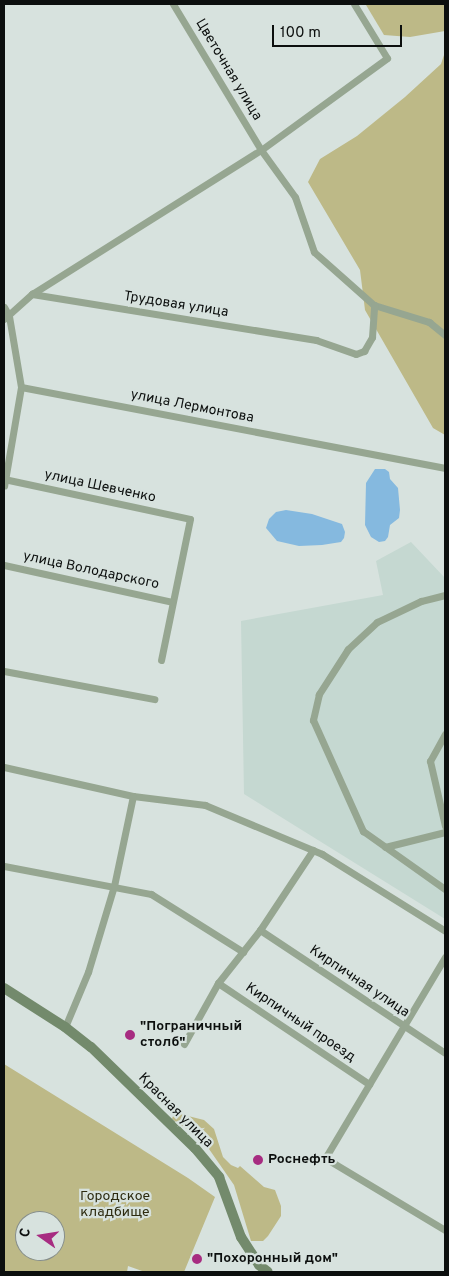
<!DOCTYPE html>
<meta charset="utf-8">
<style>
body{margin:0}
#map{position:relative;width:449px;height:1276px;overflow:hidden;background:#d7e2de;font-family:Overpass,sans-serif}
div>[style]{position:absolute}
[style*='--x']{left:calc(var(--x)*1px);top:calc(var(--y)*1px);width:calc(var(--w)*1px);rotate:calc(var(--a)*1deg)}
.built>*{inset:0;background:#c5d8d1}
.green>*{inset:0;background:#bdb987}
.water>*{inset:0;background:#85b9df}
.minor>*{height:7px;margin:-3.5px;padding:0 3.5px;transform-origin:3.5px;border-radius:3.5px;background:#96a691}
.secondary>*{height:10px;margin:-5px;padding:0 5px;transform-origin:5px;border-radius:5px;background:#738a6c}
.dots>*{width:14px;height:14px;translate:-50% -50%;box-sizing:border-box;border:2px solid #d7e2de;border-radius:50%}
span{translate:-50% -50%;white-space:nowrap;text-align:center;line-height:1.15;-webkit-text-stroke:4.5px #d7e2de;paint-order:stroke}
.street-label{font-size:14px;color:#0c0f0e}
.poi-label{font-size:14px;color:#0c0f0e;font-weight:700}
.left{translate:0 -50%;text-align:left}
.park-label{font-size:14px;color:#2d2b10}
.frame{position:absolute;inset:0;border:5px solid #0c0f0e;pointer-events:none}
.north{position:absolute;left:15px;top:1211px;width:50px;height:50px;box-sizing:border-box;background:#d7e2de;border:1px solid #868e8b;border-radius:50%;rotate:283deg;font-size:14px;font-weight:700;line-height:20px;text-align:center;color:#0c0f0e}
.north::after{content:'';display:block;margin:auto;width:18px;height:22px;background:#a72c81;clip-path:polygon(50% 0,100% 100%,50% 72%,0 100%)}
.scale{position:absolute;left:272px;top:25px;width:130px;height:22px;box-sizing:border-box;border:2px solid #0c0f0e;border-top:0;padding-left:6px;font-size:15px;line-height:18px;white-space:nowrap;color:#0c0f0e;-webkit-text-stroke:4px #d7e2de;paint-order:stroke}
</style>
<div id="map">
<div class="built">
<div style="clip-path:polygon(411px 542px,445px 578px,445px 919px,244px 794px,241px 621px,383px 595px,376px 561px)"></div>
</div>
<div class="green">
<div style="clip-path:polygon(445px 4px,445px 31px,410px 37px,384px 35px,366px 5px)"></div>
<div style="clip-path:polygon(445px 52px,445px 435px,433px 428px,365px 310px,360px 270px,308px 182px,320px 159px,357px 136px,405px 97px,441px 64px)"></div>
<div style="clip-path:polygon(evenodd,4px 1064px,188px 1178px,215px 1197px,184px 1272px,145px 1272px,128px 1266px,127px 1272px,4px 1272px,4px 1064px,25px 1221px,55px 1221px,55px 1251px,25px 1251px,25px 1221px)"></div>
<div style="clip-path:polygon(180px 1114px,204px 1120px,214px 1129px,223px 1157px,231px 1165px,238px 1168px,240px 1166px,264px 1187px,275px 1190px,281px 1206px,281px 1216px,268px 1236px,263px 1241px,251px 1241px,234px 1185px,209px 1149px,191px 1132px,172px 1119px,173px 1116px)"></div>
</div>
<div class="water">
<div style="clip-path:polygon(375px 469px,385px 469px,389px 472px,390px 479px,398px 488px,400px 510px,399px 518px,390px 525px,388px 537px,385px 541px,379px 542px,371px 537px,365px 525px,366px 483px)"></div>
<div style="clip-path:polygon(286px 510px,312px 514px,342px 524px,345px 532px,344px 538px,341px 542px,322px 545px,299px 546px,277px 541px,266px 528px,269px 519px,276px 512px)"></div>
</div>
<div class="minor">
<div style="--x:173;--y:4;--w:170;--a:58.9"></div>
<div style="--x:261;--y:150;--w:58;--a:54.1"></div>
<div style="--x:295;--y:197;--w:58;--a:70.9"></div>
<div style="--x:314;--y:252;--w:80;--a:41.5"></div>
<div style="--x:374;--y:305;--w:58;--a:17.2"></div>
<div style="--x:429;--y:322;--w:21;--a:39"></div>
<div style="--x:32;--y:294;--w:288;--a:9.2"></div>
<div style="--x:316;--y:340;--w:42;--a:19.3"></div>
<div style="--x:356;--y:354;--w:9;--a:-21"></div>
<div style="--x:364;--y:351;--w:16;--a:-60"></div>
<div style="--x:372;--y:337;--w:32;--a:-86"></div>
<div style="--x:4;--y:307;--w:10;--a:61"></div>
<div style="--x:9;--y:316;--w:72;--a:80.4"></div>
<div style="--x:21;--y:387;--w:100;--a:99.7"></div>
<div style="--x:4;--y:319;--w:38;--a:-42"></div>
<div style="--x:32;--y:294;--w:271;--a:-32.2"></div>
<div style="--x:261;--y:150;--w:156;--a:-36.1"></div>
<div style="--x:387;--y:58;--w:63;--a:-121.4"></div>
<div style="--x:21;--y:387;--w:432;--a:10.8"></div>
<div style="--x:4;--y:479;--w:190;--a:12.1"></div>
<div style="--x:190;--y:519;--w:144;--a:101.6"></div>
<div style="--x:4;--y:565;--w:172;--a:12.4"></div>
<div style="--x:445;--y:595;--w:25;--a:166"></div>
<div style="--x:421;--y:601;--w:49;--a:154.5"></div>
<div style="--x:377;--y:622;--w:40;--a:137"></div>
<div style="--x:348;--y:649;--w:54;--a:122.8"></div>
<div style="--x:319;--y:694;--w:27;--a:103"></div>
<div style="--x:313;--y:720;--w:122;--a:65.8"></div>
<div style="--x:363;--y:831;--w:100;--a:35.3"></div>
<div style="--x:4;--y:671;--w:153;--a:10.6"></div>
<div style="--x:445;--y:734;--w:31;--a:119"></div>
<div style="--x:430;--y:761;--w:67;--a:77"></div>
<div style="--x:4;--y:767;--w:132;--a:12.7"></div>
<div style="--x:133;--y:796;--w:73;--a:7.1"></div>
<div style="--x:205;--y:805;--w:127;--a:22.7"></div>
<div style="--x:322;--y:854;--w:145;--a:32"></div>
<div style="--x:385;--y:847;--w:62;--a:-14"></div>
<div style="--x:4;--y:866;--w:150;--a:10.8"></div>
<div style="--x:151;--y:894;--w:109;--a:32.2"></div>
<div style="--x:260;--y:930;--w:222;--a:33.6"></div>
<div style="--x:445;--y:957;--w:234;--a:120.8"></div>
<div style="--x:325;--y:1158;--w:140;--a:31"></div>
<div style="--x:218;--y:983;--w:182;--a:33.8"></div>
<div style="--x:65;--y:1027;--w:60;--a:-67.3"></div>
<div style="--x:88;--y:972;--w:90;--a:-73.2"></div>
<div style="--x:114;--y:886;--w:92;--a:-78.1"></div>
<div style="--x:184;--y:1044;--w:70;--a:-60.9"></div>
<div style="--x:218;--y:983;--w:68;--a:-51.6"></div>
<div style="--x:260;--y:930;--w:96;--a:-56.5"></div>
</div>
<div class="secondary">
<div style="--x:4;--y:988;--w:72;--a:32.6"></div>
<div style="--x:65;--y:1027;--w:33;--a:38"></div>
<div style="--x:91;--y:1047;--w:145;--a:44.2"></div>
<div style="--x:195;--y:1148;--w:38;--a:50"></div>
<div style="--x:219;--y:1177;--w:64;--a:69.9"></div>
<div style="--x:241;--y:1237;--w:33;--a:57"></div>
<div style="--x:259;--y:1265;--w:11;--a:38"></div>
</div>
<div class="dots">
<div style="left:130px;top:1035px;background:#a72c81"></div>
<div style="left:258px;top:1160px;background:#a72c81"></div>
<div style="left:197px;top:1259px;background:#a72c81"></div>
</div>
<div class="street-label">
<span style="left:228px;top:70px;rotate:59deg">Цветочная улица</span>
<span style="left:176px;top:305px;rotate:9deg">Трудовая улица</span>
<span style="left:192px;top:407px;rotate:11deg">улица Лермонтова</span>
<span style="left:100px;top:487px;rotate:12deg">улица Шевченко</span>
<span style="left:91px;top:571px;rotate:12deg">улица Володарского</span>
<span style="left:359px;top:982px;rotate:34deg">Кирпичная улица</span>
<span style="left:300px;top:1023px;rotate:34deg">Кирпичный проезд</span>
<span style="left:175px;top:1111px;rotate:45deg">Красная улица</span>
</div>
<div class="poi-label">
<span class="left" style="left:140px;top:1035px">"Пограничный<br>столб"</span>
<span class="left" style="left:268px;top:1160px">Роснефть</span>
<span class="left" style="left:207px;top:1259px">"Похоронный дом"</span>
</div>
<div class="park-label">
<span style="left:115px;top:1205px">Городское<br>кладбище</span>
</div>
<div class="frame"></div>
<div class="north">С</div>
<div class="scale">100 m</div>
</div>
